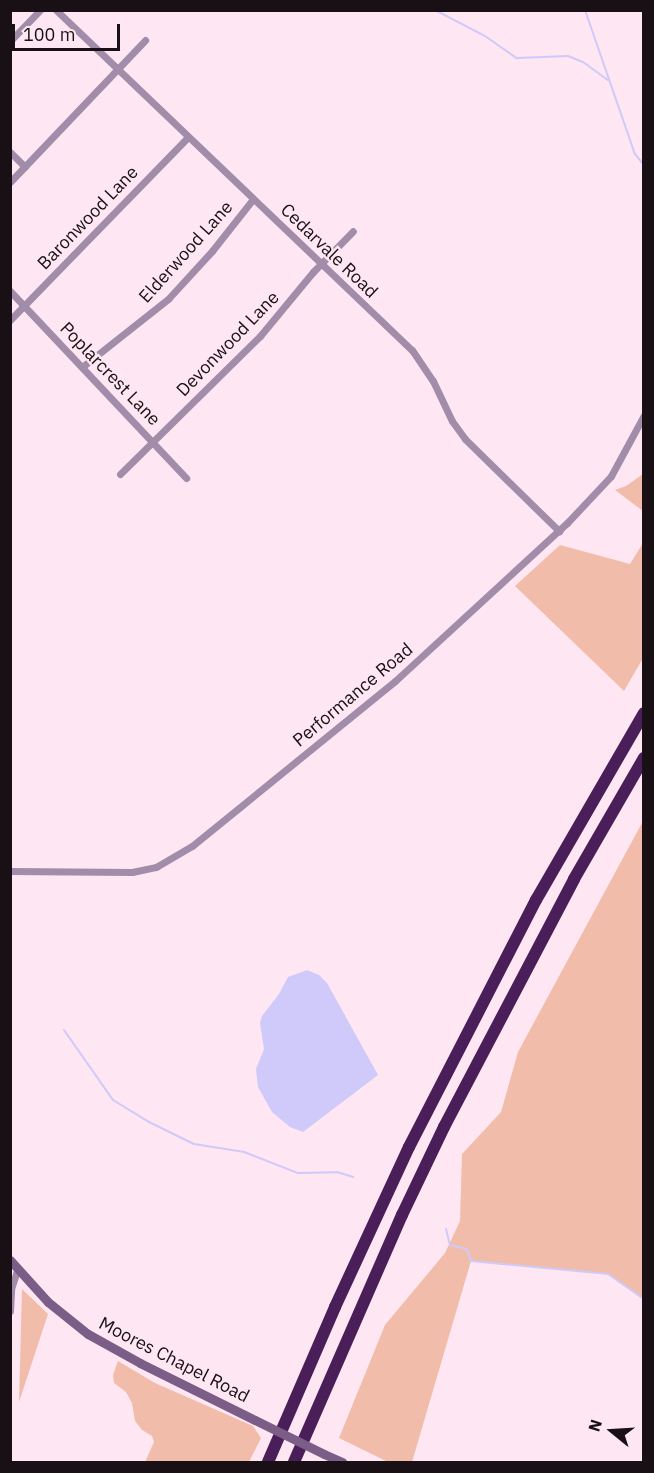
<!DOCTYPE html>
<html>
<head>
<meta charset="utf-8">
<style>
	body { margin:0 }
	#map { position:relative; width:654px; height:1473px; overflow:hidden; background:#fee6f2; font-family:"IBM Plex Sans",sans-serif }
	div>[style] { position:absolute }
	.green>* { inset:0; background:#f1bdaa }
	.water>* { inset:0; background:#cfcaf9 }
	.stream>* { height:2px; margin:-1px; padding:0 1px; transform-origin:1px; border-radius:1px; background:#cfcaf9 }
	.street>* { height:7px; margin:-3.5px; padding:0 3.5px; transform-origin:3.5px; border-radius:3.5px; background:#a18ca9 }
	.secondary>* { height:9px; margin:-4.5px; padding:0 4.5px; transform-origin:4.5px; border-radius:4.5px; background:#7c5d87 }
	.highway>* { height:12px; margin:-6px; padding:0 6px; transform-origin:6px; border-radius:6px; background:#4a1e58 }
	.secondary-bridge>* { height:9px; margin:-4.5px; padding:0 4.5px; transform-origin:4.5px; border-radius:4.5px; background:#7c5d87 }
	span { translate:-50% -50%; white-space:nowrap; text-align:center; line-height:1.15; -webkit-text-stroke:4.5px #fee6f2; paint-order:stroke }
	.street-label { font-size:18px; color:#181014 }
	.frame { position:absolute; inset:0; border:12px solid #181014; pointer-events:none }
	.north { position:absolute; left:582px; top:1401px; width:60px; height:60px; -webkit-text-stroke:4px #fee6f2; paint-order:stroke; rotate:288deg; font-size:16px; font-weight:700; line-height:24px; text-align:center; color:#181014 }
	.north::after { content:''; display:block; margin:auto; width:21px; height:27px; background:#181014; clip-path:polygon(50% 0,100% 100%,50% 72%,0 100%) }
	.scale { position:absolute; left:12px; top:24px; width:108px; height:27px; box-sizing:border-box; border:3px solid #181014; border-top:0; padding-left:8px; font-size:18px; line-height:21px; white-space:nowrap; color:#181014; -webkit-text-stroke:4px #fee6f2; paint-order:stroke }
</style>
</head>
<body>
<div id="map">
	<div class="green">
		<div style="clip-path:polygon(643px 474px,643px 511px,615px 490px,626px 486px)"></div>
		<div style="clip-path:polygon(643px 543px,643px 658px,624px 691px,515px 586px,560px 545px,630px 564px)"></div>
		<div style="clip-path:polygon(643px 821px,643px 1299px,608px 1274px,471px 1261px,412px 1462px,388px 1462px,339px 1438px,385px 1325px,445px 1253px,460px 1221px,462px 1154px,501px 1112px,518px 1052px)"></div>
		<div style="clip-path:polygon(22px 1289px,48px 1314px,19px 1402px)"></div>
		<div style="clip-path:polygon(118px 1361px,155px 1383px,253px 1426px,261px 1438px,249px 1462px,145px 1462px,154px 1442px,152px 1436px,142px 1430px,135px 1421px,132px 1403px,126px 1392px,114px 1383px,113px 1375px)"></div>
	</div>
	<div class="water">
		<div style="clip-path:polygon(307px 970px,319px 975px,327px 983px,378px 1075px,303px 1132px,290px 1127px,272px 1112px,258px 1087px,256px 1069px,264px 1049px,260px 1023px,262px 1016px,279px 994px,288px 977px)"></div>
	</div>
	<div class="stream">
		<div style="left:435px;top:10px;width:56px;rotate:27.5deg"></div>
		<div style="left:485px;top:36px;width:39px;rotate:35deg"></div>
		<div style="left:517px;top:58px;width:51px;rotate:-2.2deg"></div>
		<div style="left:568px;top:56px;width:16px;rotate:22deg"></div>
		<div style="left:583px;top:62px;width:31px;rotate:36deg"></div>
		<div style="left:585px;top:10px;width:152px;rotate:70.9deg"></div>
		<div style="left:635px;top:154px;width:14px;rotate:51deg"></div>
		<div style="left:64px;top:1030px;width:85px;rotate:55deg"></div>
		<div style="left:113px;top:1100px;width:42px;rotate:31.4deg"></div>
		<div style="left:149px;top:1122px;width:50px;rotate:26.1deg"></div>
		<div style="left:194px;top:1144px;width:51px;rotate:9.1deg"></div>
		<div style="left:244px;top:1152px;width:58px;rotate:21.3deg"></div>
		<div style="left:298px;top:1173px;width:39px;rotate:-1deg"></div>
		<div style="left:337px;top:1172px;width:17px;rotate:17deg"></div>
		<div style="left:446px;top:1229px;width:16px;rotate:76deg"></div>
		<div style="left:450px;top:1245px;width:17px;rotate:13deg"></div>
		<div style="left:467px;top:1249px;width:13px;rotate:72deg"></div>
		<div style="left:471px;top:1261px;width:138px;rotate:5.4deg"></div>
		<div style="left:608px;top:1274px;width:44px;rotate:34.8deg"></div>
	</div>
	<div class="street">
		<div style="left:56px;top:10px;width:492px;rotate:43.7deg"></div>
		<div style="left:412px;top:350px;width:37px;rotate:56deg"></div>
		<div style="left:433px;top:381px;width:44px;rotate:64.6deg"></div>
		<div style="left:452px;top:421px;width:22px;rotate:54deg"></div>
		<div style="left:465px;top:439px;width:132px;rotate:44.4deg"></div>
		<div style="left:10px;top:41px;width:43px;rotate:-45.9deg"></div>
		<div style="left:10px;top:152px;width:21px;rotate:45deg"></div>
		<div style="left:10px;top:182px;width:196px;rotate:-46.4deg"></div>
		<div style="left:10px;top:291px;width:257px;rotate:46.7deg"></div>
		<div style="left:10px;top:320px;width:255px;rotate:-45.8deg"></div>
		<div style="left:82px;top:367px;width:110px;rotate:-38.3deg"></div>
		<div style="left:168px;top:299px;width:65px;rotate:-47.5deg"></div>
		<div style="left:212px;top:251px;width:66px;rotate:-51.7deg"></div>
		<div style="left:120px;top:474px;width:197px;rotate:-44.6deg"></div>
		<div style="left:260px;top:336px;width:83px;rotate:-50.4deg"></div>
		<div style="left:313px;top:272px;width:57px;rotate:-45.7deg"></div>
		<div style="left:10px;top:871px;width:122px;rotate:0.5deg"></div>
		<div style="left:132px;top:872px;width:25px;rotate:-12deg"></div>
		<div style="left:156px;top:867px;width:42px;rotate:-30.3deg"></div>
		<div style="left:192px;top:846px;width:262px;rotate:-39.1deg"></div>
		<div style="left:395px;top:681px;width:234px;rotate:-42.6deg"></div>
		<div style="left:567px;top:523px;width:64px;rotate:-46.9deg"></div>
		<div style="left:611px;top:476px;width:69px;rotate:-61.6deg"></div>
		<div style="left:10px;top:1311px;width:22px;rotate:-87deg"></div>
		<div style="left:11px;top:1289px;width:20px;rotate:-72deg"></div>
	</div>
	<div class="secondary">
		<div style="left:10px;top:1260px;width:57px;rotate:47.9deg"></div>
		<div style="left:48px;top:1302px;width:51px;rotate:38.7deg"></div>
		<div style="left:88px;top:1334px;width:60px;rotate:29.1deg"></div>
		<div style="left:140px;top:1363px;width:128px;rotate:26.4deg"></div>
		<div style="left:324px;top:1454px;width:20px;rotate:24deg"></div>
	</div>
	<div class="highway">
		<div style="left:268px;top:1462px;width:169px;rotate:-66.6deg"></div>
		<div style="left:335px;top:1307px;width:176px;rotate:-65.2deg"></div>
		<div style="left:409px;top:1147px;width:278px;rotate:-62.8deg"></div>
		<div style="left:536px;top:900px;width:216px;rotate:-60deg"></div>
		<div style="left:294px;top:1462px;width:270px;rotate:-66.4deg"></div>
		<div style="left:402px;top:1215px;width:98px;rotate:-64.5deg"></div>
		<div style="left:444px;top:1127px;width:280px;rotate:-62.3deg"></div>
		<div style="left:574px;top:879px;width:140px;rotate:-60deg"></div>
	</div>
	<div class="secondary-bridge">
		<div style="left:255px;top:1420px;width:77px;rotate:26.2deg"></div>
	</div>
	<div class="street-label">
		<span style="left:88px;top:218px;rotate:-46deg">Baronwood Lane</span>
		<span style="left:329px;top:251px;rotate:44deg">Cedarvale Road</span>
		<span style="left:186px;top:252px;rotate:-48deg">Elderwood Lane</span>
		<span style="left:228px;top:344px;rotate:-46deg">Devonwood Lane</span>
		<span style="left:110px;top:374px;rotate:46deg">Poplarcrest Lane</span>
		<span style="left:353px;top:695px;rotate:-40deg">Performance Road</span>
		<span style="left:174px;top:1360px;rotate:27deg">Moores Chapel Road</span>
	</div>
	<div class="frame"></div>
	<div class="north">N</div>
	<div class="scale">100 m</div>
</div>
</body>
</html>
